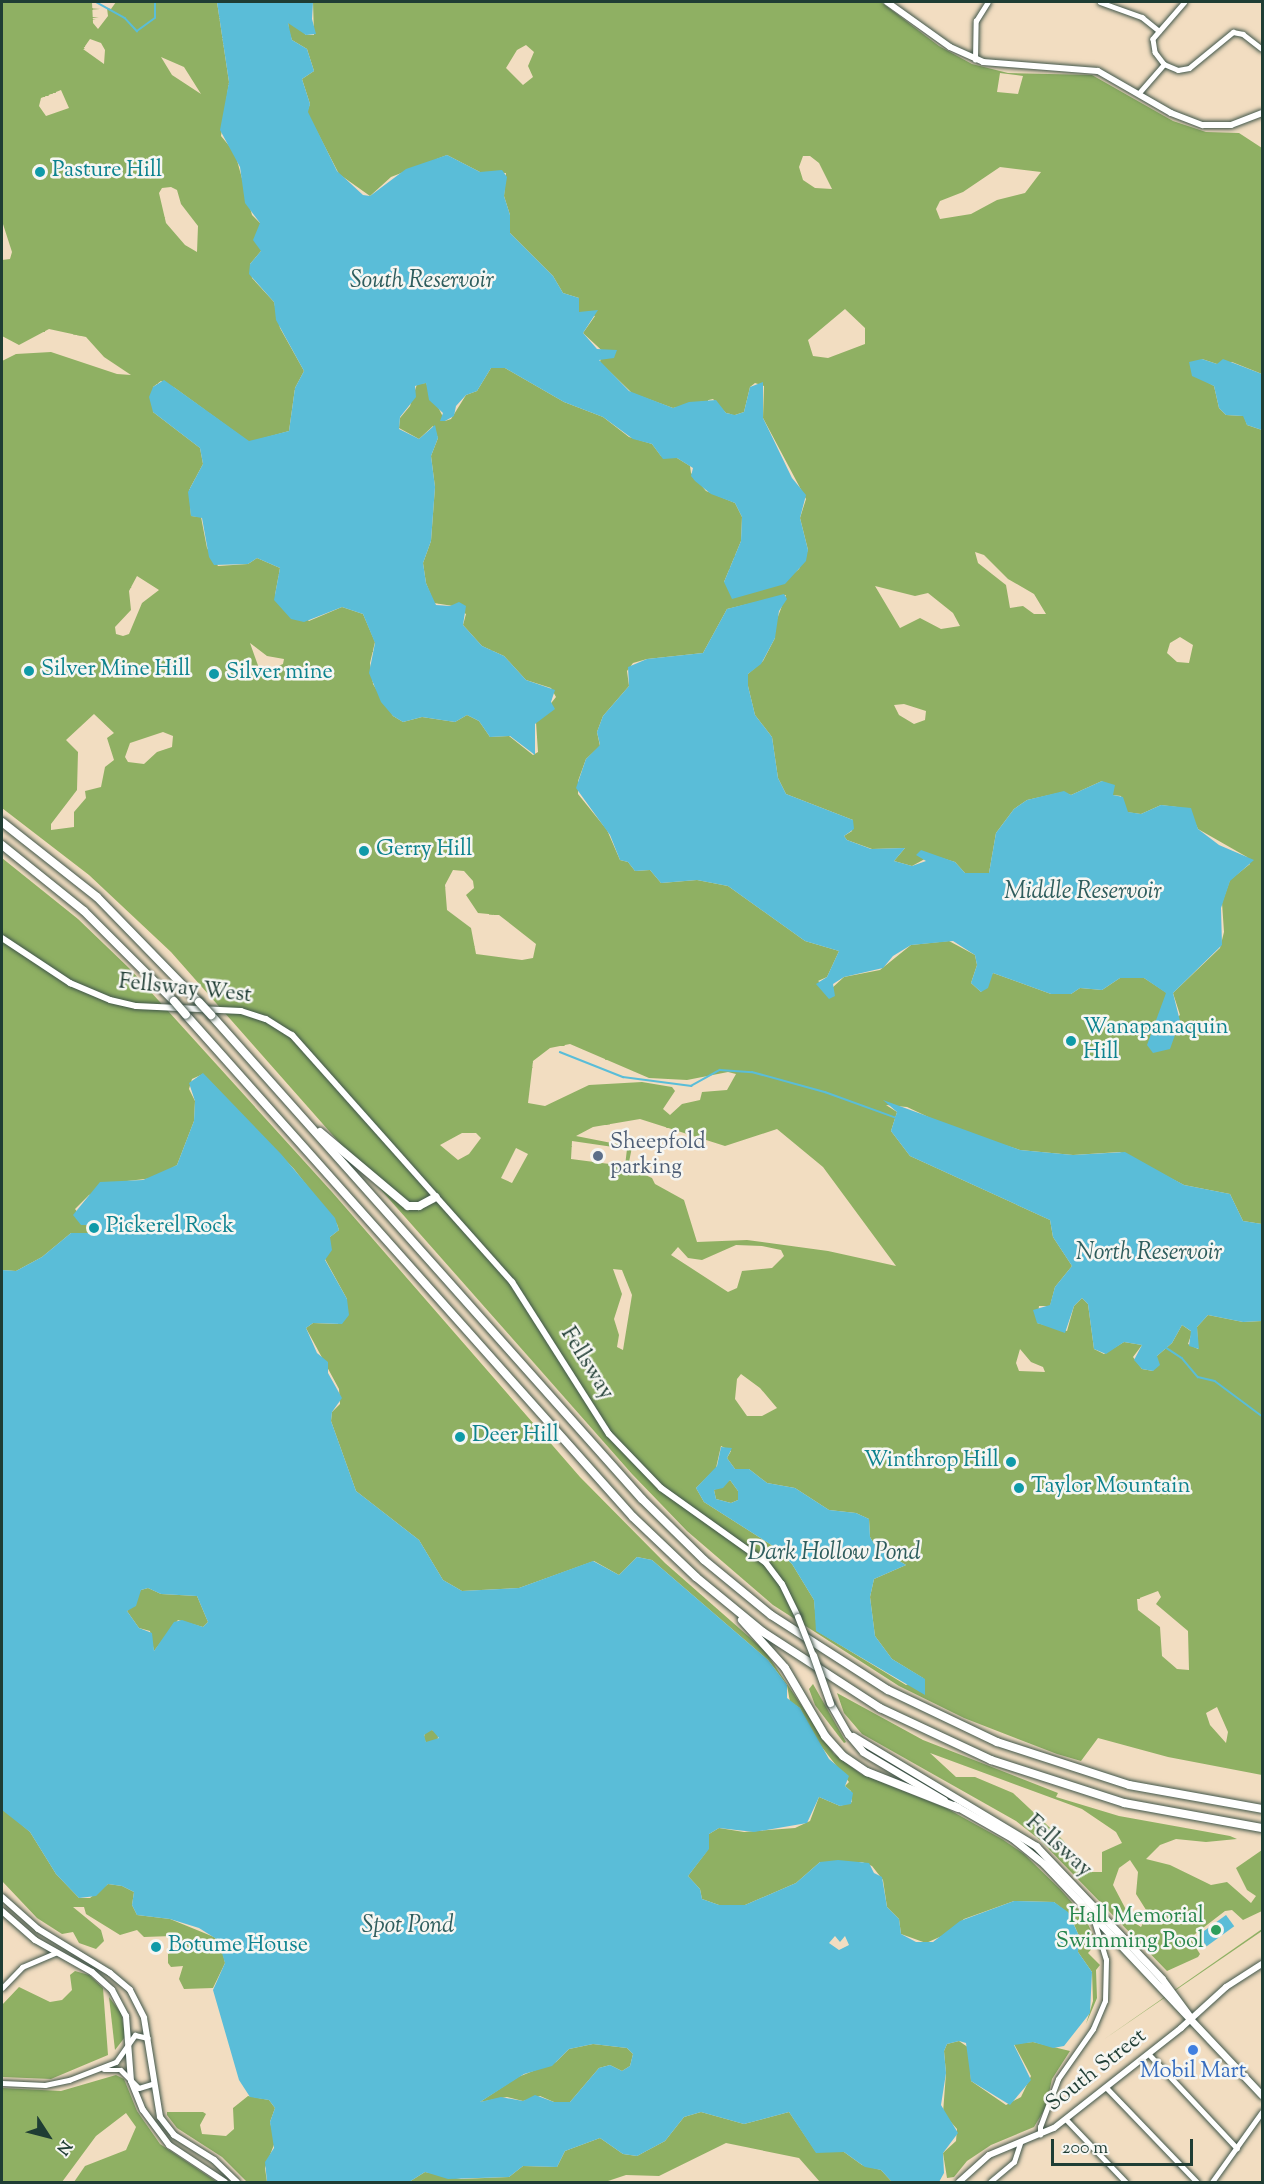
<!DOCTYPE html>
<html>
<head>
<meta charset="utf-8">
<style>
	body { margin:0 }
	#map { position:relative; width:1264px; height:2184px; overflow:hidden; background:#f2ddc1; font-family:"Sorts Mill Goudy",serif }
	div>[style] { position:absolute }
	.forest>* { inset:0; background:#8fb063 }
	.round { border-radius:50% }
	.water>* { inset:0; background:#5abdd8; transform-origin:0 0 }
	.stream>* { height:1.5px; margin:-0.75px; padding:0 0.75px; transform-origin:0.75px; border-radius:0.75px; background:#5abdd8 }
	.roads { filter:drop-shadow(0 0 2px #3f5549) drop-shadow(0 0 2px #3f5549) }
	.street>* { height:4.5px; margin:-2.25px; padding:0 2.25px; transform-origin:2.25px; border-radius:2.25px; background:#fff }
	.secondary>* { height:6px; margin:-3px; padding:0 3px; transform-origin:3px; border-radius:3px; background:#fff }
	.primary>* { height:7px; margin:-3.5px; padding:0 3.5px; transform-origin:3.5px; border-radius:3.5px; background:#fff }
	.highway>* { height:8px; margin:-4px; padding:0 4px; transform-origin:4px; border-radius:4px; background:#fff }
	.bridges { filter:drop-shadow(0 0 2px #3f5549) drop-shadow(0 0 2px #3f5549) }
	.secondary-bridge>* { height:6px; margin:-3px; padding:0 3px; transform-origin:3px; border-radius:3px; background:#fff }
	.primary-bridge>* { height:7px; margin:-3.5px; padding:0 3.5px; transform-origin:3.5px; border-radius:3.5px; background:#fff }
	.highway-bridge>* { height:8px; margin:-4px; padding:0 4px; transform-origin:4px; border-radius:4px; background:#fff }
	.dots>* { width:16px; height:16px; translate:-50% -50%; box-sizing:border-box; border:3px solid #f6f6f2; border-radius:50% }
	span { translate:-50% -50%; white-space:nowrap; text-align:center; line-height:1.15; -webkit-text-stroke:5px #f6f6f2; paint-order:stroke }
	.culture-label { font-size:22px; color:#0d838f }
	.left { translate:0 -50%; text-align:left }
	.right { translate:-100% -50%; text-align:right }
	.street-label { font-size:22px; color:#1f3d34 }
	.service-label { font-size:22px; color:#4e5e75 }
	.leisure-label { font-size:22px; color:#27864d }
	.shop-label { font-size:22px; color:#366cbe }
	.water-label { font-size:24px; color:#2e5d5d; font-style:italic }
	.frame { position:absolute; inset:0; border:3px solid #1f3d34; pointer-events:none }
	.north { position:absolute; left:18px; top:2106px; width:60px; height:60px; -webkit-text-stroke:4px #f6f6f2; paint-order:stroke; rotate:126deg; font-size:16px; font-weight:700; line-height:24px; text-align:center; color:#1f3d34 }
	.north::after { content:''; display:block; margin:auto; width:21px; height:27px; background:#1f3d34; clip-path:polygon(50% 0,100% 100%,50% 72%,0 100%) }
	.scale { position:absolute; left:1051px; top:2139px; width:142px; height:27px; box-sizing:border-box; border:3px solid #1f3d34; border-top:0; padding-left:8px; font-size:18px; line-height:21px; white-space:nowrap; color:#1f3d34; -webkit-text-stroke:4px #f6f6f2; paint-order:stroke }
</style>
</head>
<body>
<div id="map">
	<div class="forest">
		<div style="clip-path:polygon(evenodd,2px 2px,92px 2px,93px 23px,98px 29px,108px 16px,107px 8px,111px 9px,116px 2px,217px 2px,229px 82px,221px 136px,235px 153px,252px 215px,260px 223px,261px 251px,250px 264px,252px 278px,274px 302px,280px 328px,304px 371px,295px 388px,289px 431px,249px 442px,175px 388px,161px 381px,153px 387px,153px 412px,200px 448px,203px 464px,189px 490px,191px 516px,201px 517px,207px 548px,218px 566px,248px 564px,257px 558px,280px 568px,275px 595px,309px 621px,342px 607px,363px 614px,375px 642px,370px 663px,373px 684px,393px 716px,403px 722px,422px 717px,455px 722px,467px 715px,479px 721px,490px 737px,509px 736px,533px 755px,538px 752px,536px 722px,556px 697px,551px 688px,526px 680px,504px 656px,482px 646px,463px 625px,466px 614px,453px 606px,434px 603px,426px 583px,423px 563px,431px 541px,435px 487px,431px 456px,438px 438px,433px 426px,419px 439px,399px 428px,400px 418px,410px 406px,417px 384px,426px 383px,445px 421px,451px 419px,466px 395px,477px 391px,491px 368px,505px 368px,564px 402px,603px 417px,629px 437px,652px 444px,661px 456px,677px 458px,690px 466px,691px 473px,706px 491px,735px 503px,742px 517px,741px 541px,724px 582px,786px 580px,799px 569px,808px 550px,800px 518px,806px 499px,763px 418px,764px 386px,755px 383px,750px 387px,744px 412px,735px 415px,726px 413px,713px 399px,673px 408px,632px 393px,600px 362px,601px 358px,610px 358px,583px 333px,595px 316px,579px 312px,579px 298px,563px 293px,553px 276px,510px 233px,510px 215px,504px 196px,506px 173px,480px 172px,447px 155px,391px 177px,370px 196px,339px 174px,307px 112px,310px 104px,302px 79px,314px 71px,307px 49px,292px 40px,289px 31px,288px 22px,293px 22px,306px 35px,314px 35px,313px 2px,881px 2px,939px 46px,972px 64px,1008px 73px,1092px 75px,1173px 121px,1206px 132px,1239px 133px,1262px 148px,1262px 374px,1232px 362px,1217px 364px,1202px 359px,1198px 377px,1214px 386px,1219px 408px,1226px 415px,1244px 416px,1247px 425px,1262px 430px,1262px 1224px,1243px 1221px,1230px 1194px,1184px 1185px,1120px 1152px,1073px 1155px,1020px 1150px,954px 1129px,907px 1107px,886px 1105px,897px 1112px,891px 1131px,910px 1156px,1050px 1220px,1053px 1237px,1072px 1266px,1055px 1287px,1050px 1306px,1039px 1306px,1037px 1323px,1067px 1331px,1074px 1306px,1082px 1298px,1088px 1304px,1094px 1349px,1104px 1354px,1124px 1342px,1142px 1345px,1133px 1357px,1142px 1369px,1153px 1371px,1157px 1356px,1172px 1343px,1182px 1325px,1192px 1332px,1188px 1344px,1198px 1349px,1197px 1327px,1208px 1315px,1243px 1322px,1262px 1321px,1262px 1775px,1168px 1757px,1098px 1738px,1081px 1761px,1057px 1754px,964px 1718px,899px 1686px,773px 1605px,687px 1531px,632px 1474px,171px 952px,89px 875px,2px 808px,2px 361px,16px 354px,51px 352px,117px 374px,131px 375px,104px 357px,86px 337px,49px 329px,19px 345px,2px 336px,2px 260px,10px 259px,12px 252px,2px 221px,2px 2px,90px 39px,101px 43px,105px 50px,104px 64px,83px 49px,90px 39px,2px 2px,526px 45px,534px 52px,528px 66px,533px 77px,523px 85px,506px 68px,517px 50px,526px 45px,2px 2px,161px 57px,184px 67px,201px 94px,172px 75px,161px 57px,2px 2px,1000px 73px,1023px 76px,1018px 94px,997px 92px,1000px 73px,2px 2px,61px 90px,69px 108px,46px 116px,39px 106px,41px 98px,61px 90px,2px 2px,803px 156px,810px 156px,819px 163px,832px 189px,815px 188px,803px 180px,799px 167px,803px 156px,2px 2px,1000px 167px,1041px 172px,1025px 193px,997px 200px,971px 214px,940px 219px,936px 209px,940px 201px,963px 192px,1000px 167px,2px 2px,171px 187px,177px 190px,181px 204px,198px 226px,197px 252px,185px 245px,166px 223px,159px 193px,162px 188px,171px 187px,2px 2px,845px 309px,865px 328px,865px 344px,828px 358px,813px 356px,808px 340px,845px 309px,2px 2px,975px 552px,984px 555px,1008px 579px,1034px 594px,1046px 614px,1034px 614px,1023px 606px,1010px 608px,1006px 585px,978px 563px,975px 552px,2px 2px,137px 576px,159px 590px,142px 603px,129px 634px,123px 636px,116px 634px,115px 627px,131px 610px,129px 591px,137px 576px,2px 2px,875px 586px,915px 596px,928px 593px,953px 613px,960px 626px,941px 629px,920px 618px,900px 628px,875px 586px,2px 2px,786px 595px,773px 630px,775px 638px,763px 661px,748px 674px,748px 686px,755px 715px,772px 737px,778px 778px,786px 794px,853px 820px,852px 831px,844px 836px,847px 840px,872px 849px,905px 848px,894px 861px,912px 866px,932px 855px,955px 862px,965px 873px,989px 873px,996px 833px,1014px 809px,1027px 800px,1063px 792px,1071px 795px,1102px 781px,1113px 795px,1121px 796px,1126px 812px,1141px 814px,1161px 805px,1177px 807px,1192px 816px,1198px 829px,1247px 857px,1250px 864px,1230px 880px,1222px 903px,1224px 932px,1220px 948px,1173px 993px,1180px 1015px,1151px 1037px,1167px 993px,1144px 978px,1120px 978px,1102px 990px,1080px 988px,1071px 994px,1051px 994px,993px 973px,981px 992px,971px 983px,977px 965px,975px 955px,949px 941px,911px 945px,880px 970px,844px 977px,831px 989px,818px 981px,827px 977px,839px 951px,805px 941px,728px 886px,697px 880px,661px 883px,650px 870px,635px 871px,628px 862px,620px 860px,607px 830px,578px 794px,578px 781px,586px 759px,600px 746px,597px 732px,603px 716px,629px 686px,627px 671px,633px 663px,647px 659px,703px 653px,727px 609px,786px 595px,2px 2px,1180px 637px,1193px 645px,1189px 663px,1177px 662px,1167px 653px,1170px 643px,1180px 637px,2px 2px,250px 643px,267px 656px,284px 659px,283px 664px,261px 674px,250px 643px,2px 2px,904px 704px,926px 711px,925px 720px,914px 724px,899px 715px,894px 705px,904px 704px,2px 2px,94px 714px,114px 733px,107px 738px,114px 760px,105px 767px,101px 787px,85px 791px,86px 798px,74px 812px,74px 827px,51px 830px,51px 824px,77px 790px,78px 752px,66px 740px,94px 714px,2px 2px,163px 732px,173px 736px,172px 747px,157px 752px,144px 764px,128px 762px,125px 757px,130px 743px,163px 732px,2px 2px,453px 870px,464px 871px,473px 881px,474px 888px,466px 895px,478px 913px,499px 915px,536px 944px,533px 958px,522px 960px,476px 954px,471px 928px,447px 910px,445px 885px,453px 870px,2px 2px,570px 1044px,649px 1078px,687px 1080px,728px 1072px,736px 1074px,727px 1090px,702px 1092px,700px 1100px,682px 1104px,670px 1115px,663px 1109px,675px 1091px,672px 1087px,642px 1082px,589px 1085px,545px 1106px,528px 1103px,533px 1061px,550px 1048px,570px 1044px,2px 2px,640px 1119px,725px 1146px,777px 1129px,823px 1167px,896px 1266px,828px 1251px,747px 1240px,697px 1242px,684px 1200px,655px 1184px,652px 1178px,628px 1167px,632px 1147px,576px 1136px,593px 1127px,640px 1119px,2px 2px,462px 1133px,476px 1133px,481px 1138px,469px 1154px,458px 1160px,440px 1145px,462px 1133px,2px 2px,572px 1141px,627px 1149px,625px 1166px,571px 1159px,572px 1141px,2px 2px,516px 1148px,528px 1154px,512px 1183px,501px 1178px,516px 1148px,2px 2px,736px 1245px,762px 1246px,781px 1250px,784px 1256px,772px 1268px,742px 1271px,737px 1288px,728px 1292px,671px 1255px,678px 1247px,688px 1258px,702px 1260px,736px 1245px,2px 2px,613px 1269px,622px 1270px,632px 1295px,623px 1350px,617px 1347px,619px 1335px,614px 1319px,622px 1294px,613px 1269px,2px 2px,1020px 1349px,1031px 1362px,1043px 1367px,1045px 1372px,1019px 1371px,1016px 1363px,1020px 1349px,2px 2px,741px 1374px,760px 1388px,777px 1408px,762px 1416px,747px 1416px,735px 1399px,737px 1379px,741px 1374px,2px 2px,721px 1446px,731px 1451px,727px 1458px,735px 1469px,749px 1469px,767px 1483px,795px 1488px,829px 1510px,856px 1513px,869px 1519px,870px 1537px,876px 1547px,906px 1565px,874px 1579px,870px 1597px,875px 1636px,892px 1659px,923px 1678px,906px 1685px,817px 1631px,814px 1600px,792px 1564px,773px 1546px,704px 1502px,696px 1488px,716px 1468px,721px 1446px,2px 2px,1158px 1591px,1161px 1597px,1156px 1604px,1188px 1631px,1189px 1670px,1177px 1669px,1162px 1656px,1160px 1627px,1138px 1610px,1137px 1599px,1158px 1591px,2px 2px,1217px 1707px,1228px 1732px,1226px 1743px,1210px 1725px,1206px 1713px,1217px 1707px)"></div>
		<div style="clip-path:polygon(2px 858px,78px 919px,130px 969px,332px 1192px,580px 1477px,665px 1563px,765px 1651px,834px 1754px,861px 1774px,946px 1808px,1002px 1839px,1024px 1854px,1060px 1889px,1084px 1916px,1097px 1943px,1088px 1953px,1100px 1965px,1096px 1970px,1097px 1998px,1086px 2024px,1093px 2001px,1092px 1972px,1078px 1952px,1079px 1936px,1070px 1915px,1054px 1902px,1014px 1901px,964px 1919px,942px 1936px,926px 1943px,901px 1934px,899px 1919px,887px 1907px,883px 1880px,872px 1866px,862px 1862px,820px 1862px,796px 1883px,745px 1905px,719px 1905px,702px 1899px,700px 1889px,688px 1876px,707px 1851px,709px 1834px,719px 1828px,744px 1832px,795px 1828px,810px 1821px,819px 1797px,840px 1806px,852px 1802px,851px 1791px,845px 1786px,849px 1782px,814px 1737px,800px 1708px,790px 1702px,787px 1685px,768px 1660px,652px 1560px,637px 1557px,619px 1575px,594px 1561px,519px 1588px,462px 1591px,443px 1580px,419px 1540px,356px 1491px,331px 1421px,332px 1412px,340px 1404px,339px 1389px,306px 1328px,313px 1323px,338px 1324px,347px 1299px,325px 1259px,330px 1237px,339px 1230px,337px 1224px,294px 1169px,203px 1074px,192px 1079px,189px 1089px,195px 1101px,194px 1121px,177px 1165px,154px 1178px,127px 1181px,89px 1195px,75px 1209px,88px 1226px,100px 1225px,97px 1233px,71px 1233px,42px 1257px,16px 1271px,2px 1270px)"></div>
		<div style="clip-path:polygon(730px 1480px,738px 1491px,738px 1500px,731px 1503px,716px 1499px,714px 1490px)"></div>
		<div style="clip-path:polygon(148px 1588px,161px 1594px,197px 1596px,208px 1622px,203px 1627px,178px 1620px,154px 1651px,150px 1631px,139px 1628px,127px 1611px,141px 1590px)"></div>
		<div style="clip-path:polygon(813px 1684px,846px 1742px,844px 1743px,815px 1705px,809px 1689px)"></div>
		<div style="clip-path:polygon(evenodd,837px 1693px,923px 1740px,1058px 1793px,1056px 1797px,1119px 1816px,1230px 1836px,1237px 1839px,1206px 1842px,1176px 1839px,1160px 1845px,1146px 1859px,1170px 1865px,1211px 1885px,1227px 1882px,1251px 1903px,1256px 1896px,1247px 1890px,1236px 1868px,1262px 1850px,1262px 1911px,1243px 1920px,1232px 1910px,1225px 1911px,1190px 1938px,1200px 1954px,1198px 1957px,1167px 1971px,1040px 1840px,1016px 1821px,862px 1734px,844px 1713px,837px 1693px,930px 1753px,1082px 1809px,1116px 1832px,1122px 1843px,1102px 1852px,1102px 1872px,1091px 1872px,1081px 1867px,1063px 1840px,1013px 1793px,975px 1777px,956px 1777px,930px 1753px,837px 1693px,1130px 1860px,1138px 1872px,1136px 1894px,1148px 1913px,1141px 1927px,1132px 1921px,1113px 1885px,1119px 1868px,1130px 1860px)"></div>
		<div class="round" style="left:424px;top:1730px;width:14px;height:14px"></div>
		<div style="clip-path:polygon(2px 1808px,30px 1832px,56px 1874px,79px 1898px,90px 1898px,108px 1884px,122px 1886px,134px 1892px,132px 1905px,137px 1915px,170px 1919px,214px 1937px,221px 1945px,225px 1963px,213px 1988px,184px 1989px,179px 1979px,183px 1966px,171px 1967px,168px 1963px,168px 1954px,180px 1947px,172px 1936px,144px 1937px,137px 1930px,120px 1935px,86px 1914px,84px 1907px,73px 1907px,101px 1930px,104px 1941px,96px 1949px,79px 1943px,73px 1932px,62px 1934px,37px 1918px,2px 1881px)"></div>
		<div style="clip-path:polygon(1262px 1929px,1262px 1931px,1103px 2040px)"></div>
		<div style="clip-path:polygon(75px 1971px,89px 1975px,103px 1988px,108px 2055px,51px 2079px,2px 2077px,2px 2005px,19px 1987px,50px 2002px,62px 2000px,72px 1990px,70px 1975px)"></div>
		<div style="clip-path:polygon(109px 1997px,121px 2013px,124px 2029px,125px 2037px,115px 2050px)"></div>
		<div style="clip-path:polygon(959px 2041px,969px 2048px,971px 2081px,1006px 2105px,1021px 2097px,1031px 2076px,1014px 2044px,1033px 2042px,1070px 2051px,1052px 2079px,1046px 2107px,1034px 2127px,991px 2145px,967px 2161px,954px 2177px,947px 2178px,943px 2153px,956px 2141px,957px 2129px,943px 2113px,946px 2073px,944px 2051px,947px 2044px)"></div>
		<div style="clip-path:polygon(593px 2044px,627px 2048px,633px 2054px,630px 2066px,622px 2071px,610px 2065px,599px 2068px,570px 2102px,554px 2102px,540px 2096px,523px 2101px,507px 2097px,480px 2102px,518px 2077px,556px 2062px,569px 2049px)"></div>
		<div style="clip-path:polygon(116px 2075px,124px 2079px,137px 2111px,160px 2144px,217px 2182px,74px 2182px,85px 2166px,126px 2150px,136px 2127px,126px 2113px,96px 2136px,62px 2182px,2px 2182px,2px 2088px,61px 2091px)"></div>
		<div style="clip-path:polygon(248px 2096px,269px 2100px,275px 2108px,270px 2122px,275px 2142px,265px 2168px,267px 2182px,247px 2182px,222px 2157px,177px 2128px,167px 2115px,167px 2112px,203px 2112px,206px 2114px,200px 2125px,202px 2134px,226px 2136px,234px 2129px,233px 2108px)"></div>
		<div style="clip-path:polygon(701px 2112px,744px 2124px,789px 2112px,816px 2152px,844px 2152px,862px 2165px,881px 2170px,892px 2182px,820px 2182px,799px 2158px,726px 2143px,659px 2176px,626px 2175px,605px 2182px,409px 2182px,425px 2172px,461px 2179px,509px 2177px,523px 2166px,557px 2167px,565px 2151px,600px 2138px,623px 2154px,637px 2156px,665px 2141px,684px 2117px)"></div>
	</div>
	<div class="water">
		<div style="clip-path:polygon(217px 2px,313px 2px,312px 19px,316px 34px,306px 35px,288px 23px,292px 40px,307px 49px,314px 71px,302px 79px,310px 104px,308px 112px,337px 171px,363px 195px,370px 196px,406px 169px,447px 155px,480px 172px,502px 170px,507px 177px,504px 196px,510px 215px,510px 233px,553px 276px,563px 293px,579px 298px,579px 312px,598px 310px,583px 333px,597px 349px,617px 350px,614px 358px,599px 360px,629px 391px,673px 408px,689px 402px,716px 400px,726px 413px,735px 415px,744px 412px,750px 387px,763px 382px,763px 418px,792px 478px,806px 495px,800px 518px,808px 550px,806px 561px,785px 584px,732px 599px,724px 582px,741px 541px,742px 517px,735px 503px,711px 494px,695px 481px,691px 476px,693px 468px,677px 458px,663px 459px,652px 444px,633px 439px,603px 417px,564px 402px,505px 368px,491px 368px,477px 391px,466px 395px,456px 406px,454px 416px,445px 421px,440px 421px,443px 413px,429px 400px,426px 383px,415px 386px,416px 397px,400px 417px,399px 429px,419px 439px,435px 425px,438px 438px,431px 456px,435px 487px,431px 541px,423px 563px,426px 583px,436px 605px,450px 606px,459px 602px,466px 606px,463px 625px,482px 646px,504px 656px,526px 680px,555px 690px,551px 702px,555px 709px,535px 724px,535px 755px,510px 736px,490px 737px,479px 721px,467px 715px,455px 722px,422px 717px,403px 722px,393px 716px,381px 702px,369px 673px,375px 643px,363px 614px,342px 607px,304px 622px,291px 619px,274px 600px,280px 568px,257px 558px,248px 564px,214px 565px,209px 557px,202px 518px,191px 516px,188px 492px,203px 464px,200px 448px,153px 412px,149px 397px,153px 387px,164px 380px,249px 441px,289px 431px,295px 388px,304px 371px,276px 320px,274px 302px,249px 274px,250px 264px,261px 251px,253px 240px,260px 223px,245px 203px,240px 167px,220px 130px,229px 82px)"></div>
		<div style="clip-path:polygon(1202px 359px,1217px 364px,1223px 359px,1262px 374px,1262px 430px,1247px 425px,1243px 416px,1226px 415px,1219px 408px,1214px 386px,1192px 376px,1189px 362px)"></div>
		<div style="clip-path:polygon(784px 594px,787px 599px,779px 611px,775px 638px,761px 664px,748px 674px,748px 686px,755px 715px,772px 737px,778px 778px,786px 794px,853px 820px,854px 829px,844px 836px,847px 840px,871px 849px,905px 848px,894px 861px,912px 866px,926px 861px,916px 855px,921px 850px,955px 862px,965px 873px,989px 873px,996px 833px,1014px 809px,1027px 800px,1064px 791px,1071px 795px,1102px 781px,1115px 785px,1113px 795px,1123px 797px,1128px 812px,1141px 814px,1161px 805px,1191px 808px,1198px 829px,1219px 845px,1254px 860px,1230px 881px,1221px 908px,1222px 945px,1173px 993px,1180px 1021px,1170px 1049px,1153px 1053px,1147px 1045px,1166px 993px,1144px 978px,1120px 978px,1102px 990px,1080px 988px,1071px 994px,1051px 994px,993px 973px,988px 988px,981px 992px,971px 983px,977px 965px,975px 955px,953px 941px,911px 945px,893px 956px,883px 968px,844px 977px,833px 984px,835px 996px,829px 999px,816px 984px,827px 977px,839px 951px,805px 941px,728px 886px,697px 880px,661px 883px,650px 870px,635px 871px,628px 862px,620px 860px,610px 835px,576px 788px,586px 759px,600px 745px,597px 732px,603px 716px,629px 686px,628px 667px,647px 659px,703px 653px,727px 609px)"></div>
		<div style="clip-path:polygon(evenodd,203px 1073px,281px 1154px,335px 1218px,339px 1230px,330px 1237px,332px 1250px,325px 1260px,347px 1299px,349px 1315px,342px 1324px,313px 1323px,306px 1328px,317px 1353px,328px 1362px,328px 1373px,342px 1398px,332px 1412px,331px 1421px,356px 1491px,419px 1540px,443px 1580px,462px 1591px,519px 1588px,593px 1561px,619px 1575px,637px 1557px,652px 1560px,768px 1660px,787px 1685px,787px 1698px,800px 1708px,829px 1759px,849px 1776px,845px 1786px,853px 1793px,851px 1804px,840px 1806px,819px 1797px,807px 1823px,754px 1832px,719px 1828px,709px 1834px,709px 1849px,688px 1876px,700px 1889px,702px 1899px,719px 1905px,745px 1905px,796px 1883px,820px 1862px,838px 1860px,869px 1863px,874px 1873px,882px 1877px,887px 1907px,899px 1919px,901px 1934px,916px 1942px,933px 1942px,960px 1921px,1014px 1901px,1054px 1902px,1068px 1912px,1079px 1936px,1078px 1952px,1092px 1972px,1090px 2013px,1064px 2046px,1053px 2048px,1033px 2042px,1014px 2045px,1031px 2080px,1010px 2105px,971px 2081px,966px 2043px,959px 2041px,947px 2044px,944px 2051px,946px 2073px,941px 2105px,958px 2133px,943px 2153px,944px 2173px,939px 2182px,892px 2182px,881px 2170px,865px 2167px,844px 2152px,816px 2153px,789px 2112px,744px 2124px,701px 2112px,684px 2117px,665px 2141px,637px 2156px,623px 2154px,600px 2138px,565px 2151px,557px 2167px,523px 2166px,509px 2177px,448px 2179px,425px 2172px,409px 2182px,267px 2182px,265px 2162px,274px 2148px,270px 2122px,275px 2108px,269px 2100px,250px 2097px,239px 2080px,213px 1990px,225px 1963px,218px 1940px,199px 1928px,170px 1919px,137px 1915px,132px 1905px,134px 1892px,122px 1886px,108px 1884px,96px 1896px,79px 1898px,56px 1874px,30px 1832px,2px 1810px,2px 1270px,16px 1271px,42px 1257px,71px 1233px,97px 1233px,100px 1225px,81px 1225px,73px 1215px,100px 1182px,143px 1180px,177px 1165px,194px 1121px,195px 1101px,189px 1083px,203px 1073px,148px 1588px,161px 1594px,197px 1596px,208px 1622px,203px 1627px,182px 1620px,174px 1622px,154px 1651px,152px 1633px,139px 1628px,127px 1611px,136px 1606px,141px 1590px,148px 1588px,203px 1073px,432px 1730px,439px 1738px,426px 1742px,424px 1735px,432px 1730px,203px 1073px,845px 1936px,849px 1945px,839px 1950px,829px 1943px,835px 1936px,840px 1942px,845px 1936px,203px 1073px,593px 2044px,627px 2048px,633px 2054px,630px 2066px,622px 2071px,610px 2065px,599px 2068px,570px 2102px,554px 2102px,535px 2095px,523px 2101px,501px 2097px,480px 2102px,524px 2074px,552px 2066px,569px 2049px,593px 2044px)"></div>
		<div style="clip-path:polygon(883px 1100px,1020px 1150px,1073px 1155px,1125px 1152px,1184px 1185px,1230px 1194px,1243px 1221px,1262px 1224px,1262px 1321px,1243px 1322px,1208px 1315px,1197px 1327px,1199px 1349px,1189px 1346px,1191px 1331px,1182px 1325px,1172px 1343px,1157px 1356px,1160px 1365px,1153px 1371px,1142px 1369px,1134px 1360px,1142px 1345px,1124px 1342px,1106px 1354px,1094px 1349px,1088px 1304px,1082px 1298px,1074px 1306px,1065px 1333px,1037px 1323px,1033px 1310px,1050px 1305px,1055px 1287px,1072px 1266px,1053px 1237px,1050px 1220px,910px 1156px,891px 1131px,897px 1112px)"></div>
		<div style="clip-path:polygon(evenodd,721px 1447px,732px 1448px,727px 1458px,735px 1469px,749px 1469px,767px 1483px,795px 1488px,829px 1510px,856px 1513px,869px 1519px,870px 1537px,876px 1547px,906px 1565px,874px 1579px,870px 1597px,875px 1636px,892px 1659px,925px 1679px,925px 1695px,816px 1631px,814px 1600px,792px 1564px,773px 1546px,704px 1502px,696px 1488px,717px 1466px,721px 1447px,730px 1480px,738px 1491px,738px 1500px,731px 1503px,716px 1499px,714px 1490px,723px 1488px,730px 1480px)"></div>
		<div style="left:1226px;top:1915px;width:14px;height:34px;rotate:54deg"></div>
	</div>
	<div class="stream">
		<div style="left:96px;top:2px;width:33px;rotate:29deg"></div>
		<div style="left:125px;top:18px;width:18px;rotate:47deg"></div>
		<div style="left:137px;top:31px;width:22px;rotate:-36deg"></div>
		<div style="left:155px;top:18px;width:16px;rotate:-90deg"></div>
		<div style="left:560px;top:1052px;width:68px;rotate:21.6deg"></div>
		<div style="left:623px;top:1077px;width:69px;rotate:7.5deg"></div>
		<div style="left:691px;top:1086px;width:33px;rotate:-29deg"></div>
		<div style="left:720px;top:1070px;width:32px;rotate:4deg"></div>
		<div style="left:752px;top:1072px;width:76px;rotate:15.3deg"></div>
		<div style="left:825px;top:1092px;width:77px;rotate:19.9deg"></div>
		<div style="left:1165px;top:1347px;width:20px;rotate:33deg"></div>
		<div style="left:1182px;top:1358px;width:25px;rotate:50deg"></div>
		<div style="left:1198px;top:1377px;width:17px;rotate:13deg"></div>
		<div style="left:1215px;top:1381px;width:59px;rotate:36.7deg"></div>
	</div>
	<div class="roads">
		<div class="street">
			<div style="left:1100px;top:2px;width:45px;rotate:19.7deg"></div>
			<div style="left:1142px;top:17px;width:22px;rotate:39deg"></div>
			<div style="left:1185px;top:2px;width:49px;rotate:130.9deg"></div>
			<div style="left:1153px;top:39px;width:13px;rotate:81deg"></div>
			<div style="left:1155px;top:52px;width:15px;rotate:53deg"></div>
			<div style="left:1164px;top:64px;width:15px;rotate:23deg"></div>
			<div style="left:1178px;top:70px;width:11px;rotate:-10deg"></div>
			<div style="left:1189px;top:68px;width:57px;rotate:-39.3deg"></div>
			<div style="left:1233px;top:32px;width:10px;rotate:11deg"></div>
			<div style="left:1243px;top:34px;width:24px;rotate:38deg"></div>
			<div style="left:975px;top:60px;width:39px;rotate:-89deg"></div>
			<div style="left:976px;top:21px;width:22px;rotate:-58deg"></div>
			<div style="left:1139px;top:93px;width:38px;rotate:-49deg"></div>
			<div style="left:2px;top:1988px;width:29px;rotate:-46deg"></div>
			<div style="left:22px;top:1967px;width:36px;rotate:-23deg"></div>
			<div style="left:1149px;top:2054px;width:129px;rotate:46.9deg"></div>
			<div style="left:104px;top:2070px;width:17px"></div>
			<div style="left:121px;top:2070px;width:25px;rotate:45deg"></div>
			<div style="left:139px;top:2088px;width:14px;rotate:-17deg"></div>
			<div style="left:2px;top:2083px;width:43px;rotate:2.7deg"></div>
			<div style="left:45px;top:2085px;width:25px;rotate:-12deg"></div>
			<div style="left:69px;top:2080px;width:50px;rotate:-21deg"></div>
			<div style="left:116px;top:2062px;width:33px;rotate:-55deg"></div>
			<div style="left:135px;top:2035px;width:13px;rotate:13deg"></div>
			<div style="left:1106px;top:2087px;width:132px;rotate:46.2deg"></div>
			<div style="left:1066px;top:2119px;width:87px;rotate:46.4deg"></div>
			<div style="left:1040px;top:2135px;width:8px;rotate:-90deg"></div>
			<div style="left:1040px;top:2127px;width:51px;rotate:-69.4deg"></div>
			<div style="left:1058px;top:2079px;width:61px;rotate:-55deg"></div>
			<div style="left:1093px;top:2029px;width:30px;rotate:-67deg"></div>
			<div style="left:1105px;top:2001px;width:41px;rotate:-88.6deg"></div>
			<div style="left:1106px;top:1960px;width:41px;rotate:-107.1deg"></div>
			<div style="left:990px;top:2182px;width:31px;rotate:-40deg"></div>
			<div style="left:1014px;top:2162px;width:20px;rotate:-72deg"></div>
			<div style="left:1212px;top:2182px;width:86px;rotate:-54.5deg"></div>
		</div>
		<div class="secondary">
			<div style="left:887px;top:2px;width:77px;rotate:35.5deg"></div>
			<div style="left:950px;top:47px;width:36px;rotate:24deg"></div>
			<div style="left:983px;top:62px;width:115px;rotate:4.5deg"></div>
			<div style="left:1098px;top:71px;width:84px;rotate:29.9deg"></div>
			<div style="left:1171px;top:113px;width:34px;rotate:21deg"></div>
			<div style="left:1203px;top:125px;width:28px"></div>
			<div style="left:1231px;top:125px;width:33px;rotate:-21deg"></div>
			<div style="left:2px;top:938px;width:82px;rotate:33.5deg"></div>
			<div style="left:70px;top:983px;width:43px;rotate:23deg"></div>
			<div style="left:110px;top:1000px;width:27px;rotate:13deg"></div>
			<div style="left:136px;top:1006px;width:105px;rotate:2.7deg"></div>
			<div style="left:241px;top:1011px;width:26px;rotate:18deg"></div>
			<div style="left:266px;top:1019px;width:31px;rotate:32deg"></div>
			<div style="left:292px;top:1035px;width:331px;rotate:48.3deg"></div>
			<div style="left:512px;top:1282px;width:180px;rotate:57.5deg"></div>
			<div style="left:609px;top:1434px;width:75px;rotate:46.1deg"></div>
			<div style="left:661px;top:1488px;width:129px;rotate:35.5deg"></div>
			<div style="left:766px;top:1563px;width:26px;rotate:53deg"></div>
			<div style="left:782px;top:1584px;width:37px;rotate:64deg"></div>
			<div style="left:2px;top:1897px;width:48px;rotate:41.6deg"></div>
			<div style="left:38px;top:1929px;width:84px;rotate:31.4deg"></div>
			<div style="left:110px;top:1973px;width:26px;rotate:40deg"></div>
			<div style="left:130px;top:1990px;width:31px;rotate:63deg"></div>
			<div style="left:144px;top:2018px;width:100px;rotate:80.8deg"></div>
			<div style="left:160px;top:2117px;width:23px;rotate:52deg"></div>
			<div style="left:174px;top:2135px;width:47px;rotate:32deg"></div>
			<div style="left:214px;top:2160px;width:32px;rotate:44deg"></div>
			<div style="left:2px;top:1911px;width:44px;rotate:41.3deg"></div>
			<div style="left:35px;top:1940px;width:65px;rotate:29.3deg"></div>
			<div style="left:92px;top:1972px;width:27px;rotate:42deg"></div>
			<div style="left:112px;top:1990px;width:30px;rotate:62deg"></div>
			<div style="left:126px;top:2016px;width:65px;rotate:85.6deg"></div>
			<div style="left:131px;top:2081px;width:31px;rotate:68deg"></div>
			<div style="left:143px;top:2110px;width:44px;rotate:53.4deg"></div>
			<div style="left:169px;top:2145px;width:67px;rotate:33.5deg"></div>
			<div style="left:959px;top:2182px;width:40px;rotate:-42deg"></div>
			<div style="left:989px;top:2155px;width:70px;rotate:-22.6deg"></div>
			<div style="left:1054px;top:2128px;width:162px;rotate:-38.2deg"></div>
			<div style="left:1181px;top:2028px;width:61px;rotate:-42.3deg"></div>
			<div style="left:1226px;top:1987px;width:43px;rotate:-32.6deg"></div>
		</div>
		<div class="primary">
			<div style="left:830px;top:1703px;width:36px;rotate:60deg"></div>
			<div style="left:848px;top:1734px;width:23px;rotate:50deg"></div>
			<div style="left:863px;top:1752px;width:94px;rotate:30.7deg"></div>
			<div style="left:853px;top:1736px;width:214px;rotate:31deg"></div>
			<div style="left:1036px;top:1846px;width:183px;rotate:46.5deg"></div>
			<div style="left:1162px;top:1979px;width:47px;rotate:53.6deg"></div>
			<div style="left:954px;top:1805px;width:67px;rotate:29.6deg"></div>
			<div style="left:1012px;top:1838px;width:41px;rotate:39.1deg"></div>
			<div style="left:1044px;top:1864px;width:318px;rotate:46.7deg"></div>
		</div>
		<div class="highway">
			<div style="left:2px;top:822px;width:121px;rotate:38.3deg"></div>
			<div style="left:97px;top:897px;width:146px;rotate:45.8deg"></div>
			<div style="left:2px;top:845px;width:105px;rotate:38.8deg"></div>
			<div style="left:84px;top:911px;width:127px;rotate:45deg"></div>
			<div style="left:186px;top:1015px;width:672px;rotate:48.32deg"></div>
			<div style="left:633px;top:1517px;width:87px;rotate:43.6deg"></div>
			<div style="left:696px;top:1577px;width:87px;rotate:39.4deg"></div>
			<div style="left:763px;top:1632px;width:140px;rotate:33deg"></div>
			<div style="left:880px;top:1708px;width:123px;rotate:25.1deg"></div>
			<div style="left:991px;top:1760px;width:140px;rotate:17.9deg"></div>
			<div style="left:1124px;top:1803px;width:140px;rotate:10.3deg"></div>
			<div style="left:211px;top:1015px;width:648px;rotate:48.32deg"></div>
			<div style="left:642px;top:1499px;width:87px;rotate:44.5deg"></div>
			<div style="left:704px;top:1560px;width:87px;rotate:39.4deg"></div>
			<div style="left:771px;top:1615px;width:139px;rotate:32.7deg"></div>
			<div style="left:888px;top:1690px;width:121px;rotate:25.5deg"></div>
			<div style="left:997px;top:1742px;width:139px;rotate:18deg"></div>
			<div style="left:1129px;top:1785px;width:135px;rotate:10.2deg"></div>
			<div style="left:320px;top:1132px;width:115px;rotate:40.1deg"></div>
			<div style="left:408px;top:1206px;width:11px"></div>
			<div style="left:419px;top:1206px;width:19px;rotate:-28deg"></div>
			<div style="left:742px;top:1620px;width:64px;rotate:48.1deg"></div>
			<div style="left:785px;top:1668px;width:79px;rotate:59.5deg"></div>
			<div style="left:825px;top:1736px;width:27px;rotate:48deg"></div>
			<div style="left:843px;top:1756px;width:29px;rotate:34deg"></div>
			<div style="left:867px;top:1772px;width:98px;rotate:21.6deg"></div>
		</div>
	</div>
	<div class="bridges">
		<div class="secondary-bridge">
			<div style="left:798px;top:1617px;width:41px;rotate:68.5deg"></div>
		</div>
		<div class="primary-bridge">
			<div style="left:813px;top:1655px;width:51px;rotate:70.5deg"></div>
		</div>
		<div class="highway-bridge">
			<div style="left:174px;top:1001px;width:18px;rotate:49deg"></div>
			<div style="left:199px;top:1002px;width:18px;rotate:47deg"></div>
		</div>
	</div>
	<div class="dots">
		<div style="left:40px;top:172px;background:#0f9aa8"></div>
		<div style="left:29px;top:671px;background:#0f9aa8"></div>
		<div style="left:214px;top:674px;background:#0f9aa8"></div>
		<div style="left:364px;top:851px;background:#0f9aa8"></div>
		<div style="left:1071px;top:1041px;background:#0f9aa8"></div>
		<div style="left:598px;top:1156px;background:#5c6f8a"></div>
		<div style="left:94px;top:1228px;background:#0f9aa8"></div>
		<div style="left:460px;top:1437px;background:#0f9aa8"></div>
		<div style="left:1011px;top:1462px;background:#0f9aa8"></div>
		<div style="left:1019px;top:1488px;background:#0f9aa8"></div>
		<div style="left:1216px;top:1930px;background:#2e9e5b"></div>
		<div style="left:156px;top:1947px;background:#0f9aa8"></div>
		<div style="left:1193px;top:2050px;background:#3f7fe0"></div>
	</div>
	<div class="culture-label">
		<span class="left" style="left:52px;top:172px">Pasture Hill</span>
		<span class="left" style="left:41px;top:671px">Silver Mine Hill</span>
		<span class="left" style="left:226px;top:674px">Silver mine</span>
		<span class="left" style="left:376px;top:851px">Gerry Hill</span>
		<span class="left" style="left:1083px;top:1041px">Wanapanaquin<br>Hill</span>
		<span class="left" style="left:106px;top:1228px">Pickerel Rock</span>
		<span class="left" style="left:472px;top:1437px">Deer Hill</span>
		<span class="right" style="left:999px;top:1462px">Winthrop Hill</span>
		<span class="left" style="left:1031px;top:1488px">Taylor Mountain</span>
		<span class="left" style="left:168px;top:1947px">Botume House</span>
	</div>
	<div class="street-label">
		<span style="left:185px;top:990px;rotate:6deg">Fellsway West</span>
		<span style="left:586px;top:1364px;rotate:58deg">Fellsway</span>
		<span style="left:1058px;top:1847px;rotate:42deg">Fellsway</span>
		<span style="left:1097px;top:2071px;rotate:-38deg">South Street</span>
	</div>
	<div class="service-label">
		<span class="left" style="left:610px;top:1156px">Sheepfold<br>parking</span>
	</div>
	<div class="leisure-label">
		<span class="right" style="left:1204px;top:1930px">Hall Memorial<br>Swimming Pool</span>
	</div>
	<div class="shop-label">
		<span style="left:1193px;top:2073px">Mobil Mart</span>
	</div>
	<div class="water-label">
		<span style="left:422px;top:282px">South Reservoir</span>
		<span style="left:1083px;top:893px">Middle Reservoir</span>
		<span style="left:1149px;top:1254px">North Reservoir</span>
		<span style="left:834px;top:1554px">Dark Hollow Pond</span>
		<span style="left:408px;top:1927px">Spot Pond</span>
	</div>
	<div class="frame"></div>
	<div class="north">N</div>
	<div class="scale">200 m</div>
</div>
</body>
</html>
